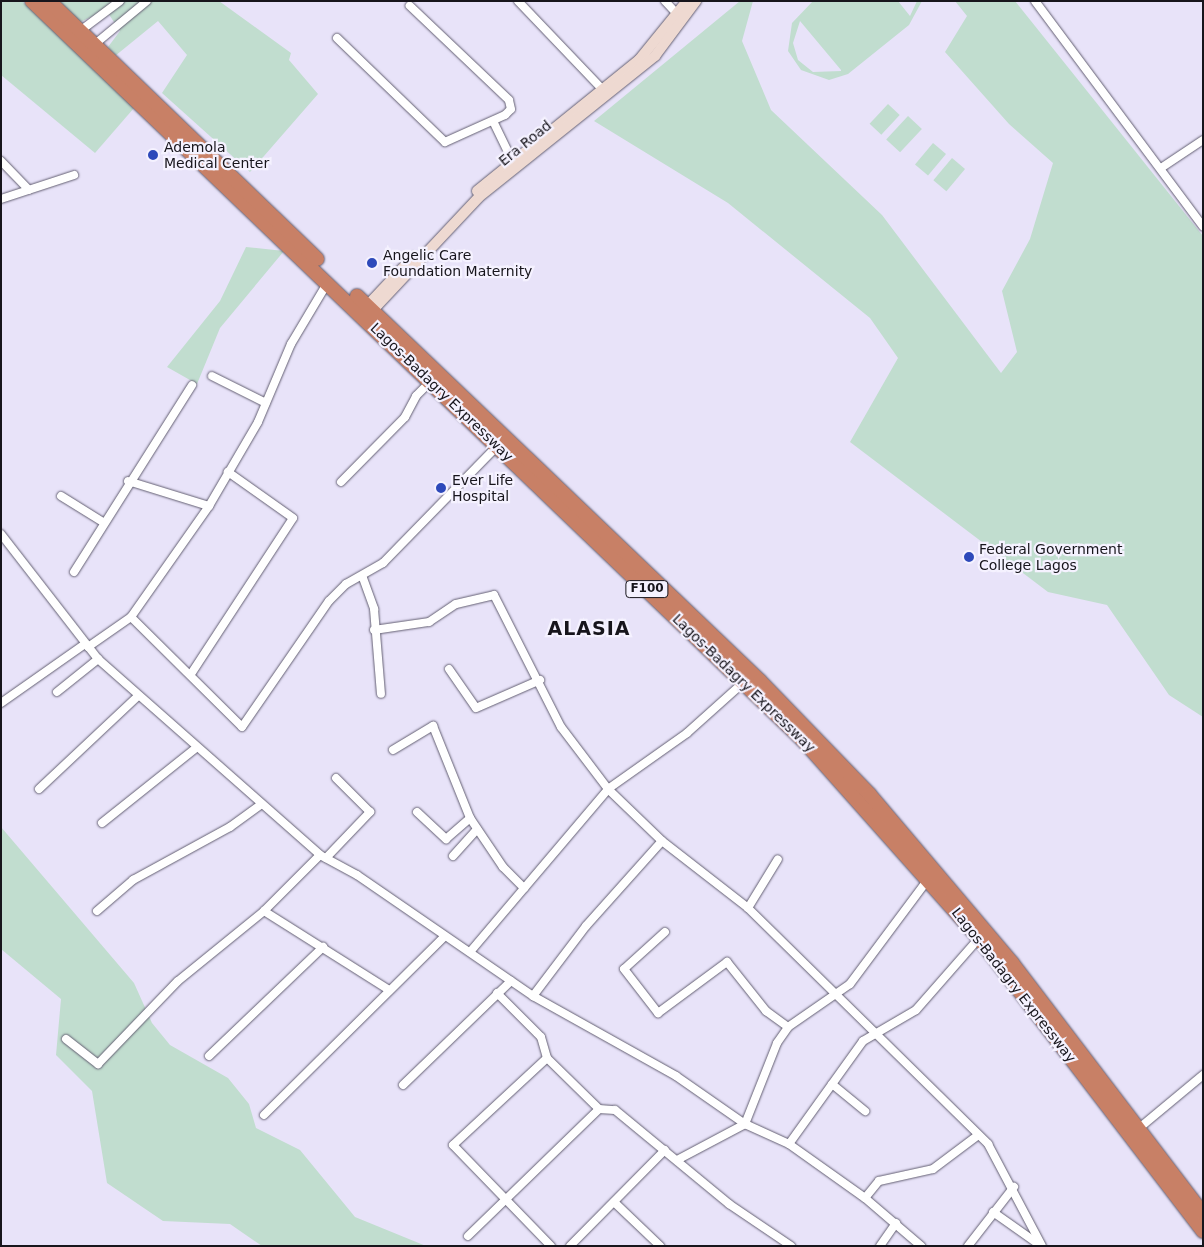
<!DOCTYPE html>
<html>
<head>
<meta charset="utf-8">
<style>
	body { margin:0 }
	#map { position:relative; width:1204px; height:1247px; overflow:hidden; background:#e8e3f9; font-family:"DejaVu Sans",sans-serif }
	div>[style] { position:absolute }
	.green>* { inset:0; background:#c1ddcf; transform-origin:0 0 }
	.roads { filter:drop-shadow(0 0 1px #635f72) drop-shadow(0 0 1px #635f72) }
	.street>* { height:8px; margin:-4px; padding:0 4px; transform-origin:4px; border-radius:4px; background:#fff }
	.secondary>* { height:10px; margin:-5px; padding:0 5px; transform-origin:5px; border-radius:5px; background:#eed9d1 }
	.highway>* { height:14px; margin:-7px; padding:0 7px; transform-origin:7px; border-radius:7px; background:#c88066 }
	.dots>* { width:14px; height:14px; translate:-50% -50%; box-sizing:border-box; border:2px solid #f5f2ff; border-radius:50% }
	span { translate:-50% -50%; white-space:nowrap; text-align:center; line-height:1.15; -webkit-text-stroke:4.5px #f5f2ff; paint-order:stroke }
	.shield-label span { padding:1px 4px; background:#f5f2ff; border:1px solid; border-radius:4px; -webkit-text-stroke-width:0 }
	.shield-label { font-size:12px; color:#17151c; font-weight:700 }
	.street-label { font-size:14px; color:#17151c }
	.poi-label { font-size:14px; color:#17151c }
	.left { translate:0 -50%; text-align:left }
	.district-label { font-size:19px; color:#17151c; font-weight:700; letter-spacing:1px }
	.frame { position:absolute; inset:0; border:2px solid #17151c; pointer-events:none }
</style>
</head>
<body>
<div id="map">
	<div class="green">
		<div style="clip-path:polygon(1px 1px,22px 1px,134px 108px,95px 153px,1px 75px)"></div>
		<div style="clip-path:polygon(56px 1px,219px 1px,291px 53px,289px 60px,318px 94px,250px 172px,162px 93px,187px 55px,158px 21px,115px 56px,108px 47px,120px 31px,106px 10px,76px 24px)"></div>
		<div style="clip-path:polygon(740px 1px,753px 1px,742px 41px,771px 110px,882px 215px,1001px 373px,1017px 352px,1002px 291px,1030px 239px,1053px 163px,1009px 124px,945px 52px,967px 16px,955px 1px,1015px 1px,1203px 236px,1203px 717px,1169px 695px,1107px 605px,1048px 592px,850px 442px,898px 358px,870px 318px,728px 203px,594px 121px)"></div>
		<div style="clip-path:polygon(evenodd,813px 1px,898px 1px,910px 16px,917px 1px,922px 1px,909px 25px,848px 74px,829px 80px,801px 70px,788px 51px,792px 23px,813px 1px,800px 21px,841px 70px,841px 71px,813px 72px,798px 60px,793px 43px,800px 21px)"></div>
		<div style="left:888px;top:104px;width:16px;height:27px;rotate:43deg"></div>
		<div style="left:908px;top:116px;width:19px;height:32px;rotate:43deg"></div>
		<div style="left:933px;top:143px;width:17px;height:28px;rotate:40deg"></div>
		<div style="left:952px;top:158px;width:17px;height:29px;rotate:40deg"></div>
		<div style="clip-path:polygon(246px 247px,284px 251px,220px 328px,197px 384px,167px 367px,220px 301px)"></div>
		<div style="clip-path:polygon(1px 827px,134px 983px,152px 1023px,170px 1045px,228px 1078px,249px 1104px,256px 1128px,300px 1150px,355px 1217px,426px 1246px,262px 1246px,230px 1224px,163px 1221px,107px 1183px,92px 1091px,56px 1055px,61px 999px,1px 949px)"></div>
	</div>
	<div class="roads">
		<div class="street">
			<div style="left:518px;top:1px;width:122px;rotate:46.3deg"></div>
			<div style="left:665px;top:1px;width:19px;rotate:47deg"></div>
			<div style="left:1035px;top:1px;width:281px;rotate:53.3deg"></div>
			<div style="left:80px;top:31px;width:50px;rotate:-36.9deg"></div>
			<div style="left:337px;top:38px;width:150px;rotate:43.9deg"></div>
			<div style="left:445px;top:142px;width:66px;rotate:-24.2deg"></div>
			<div style="left:505px;top:115px;width:8px;rotate:-45deg"></div>
			<div style="left:511px;top:109px;width:9px;rotate:-103deg"></div>
			<div style="left:509px;top:100px;width:137px;rotate:-136.5deg"></div>
			<div style="left:95px;top:44px;width:67px;rotate:-39.6deg"></div>
			<div style="left:494px;top:123px;width:41px;rotate:64.1deg"></div>
			<div style="left:1px;top:161px;width:40px;rotate:46deg"></div>
			<div style="left:1161px;top:168px;width:50px;rotate:-33.7deg"></div>
			<div style="left:1px;top:199px;width:77px;rotate:-18.2deg"></div>
			<div style="left:212px;top:376px;width:60px;rotate:26.6deg"></div>
			<div style="left:128px;top:481px;width:85px;rotate:17.2deg"></div>
			<div style="left:341px;top:482px;width:91px;rotate:-45.4deg"></div>
			<div style="left:405px;top:417px;width:24px;rotate:-62deg"></div>
			<div style="left:416px;top:396px;width:21px;rotate:-45deg"></div>
			<div style="left:61px;top:496px;width:49px;rotate:31.8deg"></div>
			<div style="left:1px;top:534px;width:158px;rotate:52.2deg"></div>
			<div style="left:98px;top:659px;width:296px;rotate:41.4deg"></div>
			<div style="left:320px;top:855px;width:42px;rotate:28.4deg"></div>
			<div style="left:357px;top:875px;width:214px;rotate:34.5deg"></div>
			<div style="left:533px;top:996px;width:164px;rotate:29.2deg"></div>
			<div style="left:676px;top:1076px;width:84px;rotate:34.8deg"></div>
			<div style="left:745px;top:1124px;width:48px;rotate:24.4deg"></div>
			<div style="left:789px;top:1144px;width:93px;rotate:35.4deg"></div>
			<div style="left:865px;top:1198px;width:74px;rotate:40.6deg"></div>
			<div style="left:74px;top:572px;width:221px;rotate:-57.7deg"></div>
			<div style="left:363px;top:578px;width:33px;rotate:70deg"></div>
			<div style="left:374px;top:609px;width:85px;rotate:85.3deg"></div>
			<div style="left:131px;top:617px;width:156px;rotate:44.7deg"></div>
			<div style="left:242px;top:727px;width:153px;rotate:-55.4deg"></div>
			<div style="left:329px;top:601px;width:24px;rotate:-45deg"></div>
			<div style="left:346px;top:584px;width:43px;rotate:-29.6deg"></div>
			<div style="left:383px;top:563px;width:163px;rotate:-45.7deg"></div>
			<div style="left:374px;top:630px;width:56px;rotate:-8.3deg"></div>
			<div style="left:429px;top:622px;width:32px;rotate:-34deg"></div>
			<div style="left:456px;top:604px;width:39px;rotate:-13deg"></div>
			<div style="left:494px;top:595px;width:148px;rotate:63.1deg"></div>
			<div style="left:561px;top:727px;width:78px;rotate:52.8deg"></div>
			<div style="left:608px;top:789px;width:75px;rotate:43.9deg"></div>
			<div style="left:662px;top:841px;width:109px;rotate:37.9deg"></div>
			<div style="left:748px;top:908px;width:337px;rotate:44.5deg"></div>
			<div style="left:988px;top:1144px;width:115px;rotate:62.1deg"></div>
			<div style="left:88px;top:647px;width:52px;rotate:-34.9deg"></div>
			<div style="left:131px;top:617px;width:136px;rotate:-54.9deg"></div>
			<div style="left:209px;top:506px;width:97px;rotate:-59.7deg"></div>
			<div style="left:258px;top:422px;width:85px;rotate:-67.1deg"></div>
			<div style="left:291px;top:344px;width:72px;rotate:-59.2deg"></div>
			<div style="left:449px;top:669px;width:47px;rotate:55.3deg"></div>
			<div style="left:476px;top:708px;width:70px;rotate:-23.6deg"></div>
			<div style="left:191px;top:674px;width:186px;rotate:-56.8deg"></div>
			<div style="left:293px;top:518px;width:80px;rotate:-144.7deg"></div>
			<div style="left:57px;top:692px;width:53px;rotate:-38.8deg"></div>
			<div style="left:1px;top:703px;width:103px;rotate:-35.1deg"></div>
			<div style="left:393px;top:750px;width:47px;rotate:-31deg"></div>
			<div style="left:433px;top:726px;width:99px;rotate:68.1deg"></div>
			<div style="left:470px;top:818px;width:59px;rotate:56deg"></div>
			<div style="left:503px;top:867px;width:30px;rotate:45deg"></div>
			<div style="left:39px;top:789px;width:136px;rotate:-43.2deg"></div>
			<div style="left:417px;top:812px;width:40px;rotate:43deg"></div>
			<div style="left:446px;top:839px;width:32px;rotate:-41deg"></div>
			<div style="left:102px;top:823px;width:120px;rotate:-38.6deg"></div>
			<div style="left:453px;top:856px;width:36px;rotate:-48deg"></div>
			<div style="left:326px;top:858px;width:64px;rotate:-46.3deg"></div>
			<div style="left:370px;top:812px;width:48px;rotate:-135deg"></div>
			<div style="left:748px;top:908px;width:57px;rotate:-58.5deg"></div>
			<div style="left:97px;top:911px;width:48px;rotate:-40.7deg"></div>
			<div style="left:133px;top:880px;width:111px;rotate:-28.7deg"></div>
			<div style="left:230px;top:827px;width:37px;rotate:-36deg"></div>
			<div style="left:264px;top:911px;width:148px;rotate:32.3deg"></div>
			<div style="left:665px;top:932px;width:55px;rotate:137.9deg"></div>
			<div style="left:624px;top:969px;width:56px;rotate:52.3deg"></div>
			<div style="left:658px;top:1013px;width:86px;rotate:-36.5deg"></div>
			<div style="left:727px;top:962px;width:63px;rotate:51.5deg"></div>
			<div style="left:766px;top:1011px;width:27px;rotate:36deg"></div>
			<div style="left:470px;top:952px;width:214px;rotate:-49.7deg"></div>
			<div style="left:608px;top:789px;width:97px;rotate:-35.3deg"></div>
			<div style="left:687px;top:733px;width:76px;rotate:-41.8deg"></div>
			<div style="left:497px;top:993px;width:62px;rotate:45deg"></div>
			<div style="left:541px;top:1037px;width:22px;rotate:74deg"></div>
			<div style="left:547px;top:1058px;width:73px;rotate:44.4deg"></div>
			<div style="left:599px;top:1109px;width:16px;rotate:4deg"></div>
			<div style="left:615px;top:1110px;width:148px;rotate:39.5deg"></div>
			<div style="left:729px;top:1204px;width:75px;rotate:34.1deg"></div>
			<div style="left:533px;top:996px;width:88px;rotate:-52.9deg"></div>
			<div style="left:586px;top:926px;width:114px;rotate:-48.2deg"></div>
			<div style="left:66px;top:1039px;width:41px;rotate:38deg"></div>
			<div style="left:98px;top:1064px;width:115px;rotate:-46.1deg"></div>
			<div style="left:178px;top:981px;width:111px;rotate:-39.1deg"></div>
			<div style="left:264px;top:911px;width:79px;rotate:-45deg"></div>
			<div style="left:209px;top:1056px;width:158px;rotate:-43.7deg"></div>
			<div style="left:547px;top:1058px;width:128px;rotate:137.2deg"></div>
			<div style="left:453px;top:1145px;width:141px;rotate:45.9deg"></div>
			<div style="left:832px;top:1084px;width:43px;rotate:39.3deg"></div>
			<div style="left:403px;top:1085px;width:150px;rotate:-43.9deg"></div>
			<div style="left:264px;top:1115px;width:253px;rotate:-44.7deg"></div>
			<div style="left:1138px;top:1129px;width:85px;rotate:-39.7deg"></div>
			<div style="left:789px;top:1144px;width:127px;rotate:-54.3deg"></div>
			<div style="left:863px;top:1041px;width:61px;rotate:-30.3deg"></div>
			<div style="left:916px;top:1010px;width:96px;rotate:-48.8deg"></div>
			<div style="left:679px;top:1159px;width:75px;rotate:-27.9deg"></div>
			<div style="left:745px;top:1124px;width:87px;rotate:-68.4deg"></div>
			<div style="left:777px;top:1043px;width:19px;rotate:-55deg"></div>
			<div style="left:788px;top:1027px;width:75px;rotate:-34.7deg"></div>
			<div style="left:850px;top:984px;width:132px;rotate:-53.3deg"></div>
			<div style="left:865px;top:1198px;width:22px;rotate:-51deg"></div>
			<div style="left:879px;top:1181px;width:55px;rotate:-12.5deg"></div>
			<div style="left:933px;top:1169px;width:55px;rotate:-36.9deg"></div>
			<div style="left:614px;top:1202px;width:64px;rotate:43.7deg"></div>
			<div style="left:993px;top:1212px;width:59px;rotate:35.3deg"></div>
			<div style="left:468px;top:1236px;width:182px;rotate:-44.1deg"></div>
			<div style="left:570px;top:1246px;width:135px;rotate:-45.3deg"></div>
			<div style="left:880px;top:1246px;width:28px;rotate:-55deg"></div>
			<div style="left:968px;top:1246px;width:75px;rotate:-52.1deg"></div>
		</div>
		<div class="secondary">
			<div style="left:477px;top:191px;width:208px;rotate:-39deg"></div>
			<div style="left:639px;top:60px;width:76px;rotate:-50.9deg"></div>
			<div style="left:367px;top:306px;width:67px;rotate:-46.8deg"></div>
			<div style="left:372px;top:311px;width:156px;rotate:-46.8deg"></div>
			<div style="left:479px;top:197px;width:226px;rotate:-38.7deg"></div>
			<div style="left:655px;top:56px;width:69px;rotate:-53.3deg"></div>
		</div>
		<div class="highway">
			<div style="left:32px;top:1px;width:1068px;rotate:43.79deg"></div>
			<div style="left:803px;top:740px;width:265px;rotate:48.4deg"></div>
			<div style="left:979px;top:938px;width:369px;rotate:52.6deg"></div>
			<div style="left:49px;top:1px;width:372px;rotate:43.9deg"></div>
			<div style="left:357px;top:296px;width:557px;rotate:43.69deg"></div>
			<div style="left:760px;top:681px;width:158px;rotate:46deg"></div>
			<div style="left:870px;top:795px;width:220px;rotate:49.8deg"></div>
			<div style="left:1012px;top:963px;width:315px;rotate:52.7deg"></div>
		</div>
	</div>
	<div class="dots">
		<div style="left:153px;top:155px;background:#2d49ba"></div>
		<div style="left:372px;top:263px;background:#2d49ba"></div>
		<div style="left:441px;top:488px;background:#2d49ba"></div>
		<div style="left:969px;top:557px;background:#2d49ba"></div>
	</div>
	<div class="shield-label">
		<span style="left:647px;top:589px">F100</span>
	</div>
	<div class="street-label">
		<span style="left:525px;top:143px;rotate:-39deg">Era Road</span>
		<span style="left:442px;top:392px;rotate:44deg">Lagos-Badagry Expressway</span>
		<span style="left:744px;top:683px;rotate:44deg">Lagos-Badagry Expressway</span>
		<span style="left:1014px;top:985px;rotate:52deg">Lagos-Badagry Expressway</span>
	</div>
	<div class="poi-label">
		<span class="left" style="left:164px;top:155px">Ademola<br>Medical Center</span>
		<span class="left" style="left:383px;top:263px">Angelic Care<br>Foundation Maternity</span>
		<span class="left" style="left:452px;top:488px">Ever Life<br>Hospital</span>
		<span class="left" style="left:979px;top:557px">Federal Government<br>College Lagos</span>
	</div>
	<div class="district-label">
		<span style="left:589px;top:629px">ALASIA</span>
	</div>
	<div class="frame"></div>
</div>
</body>
</html>
